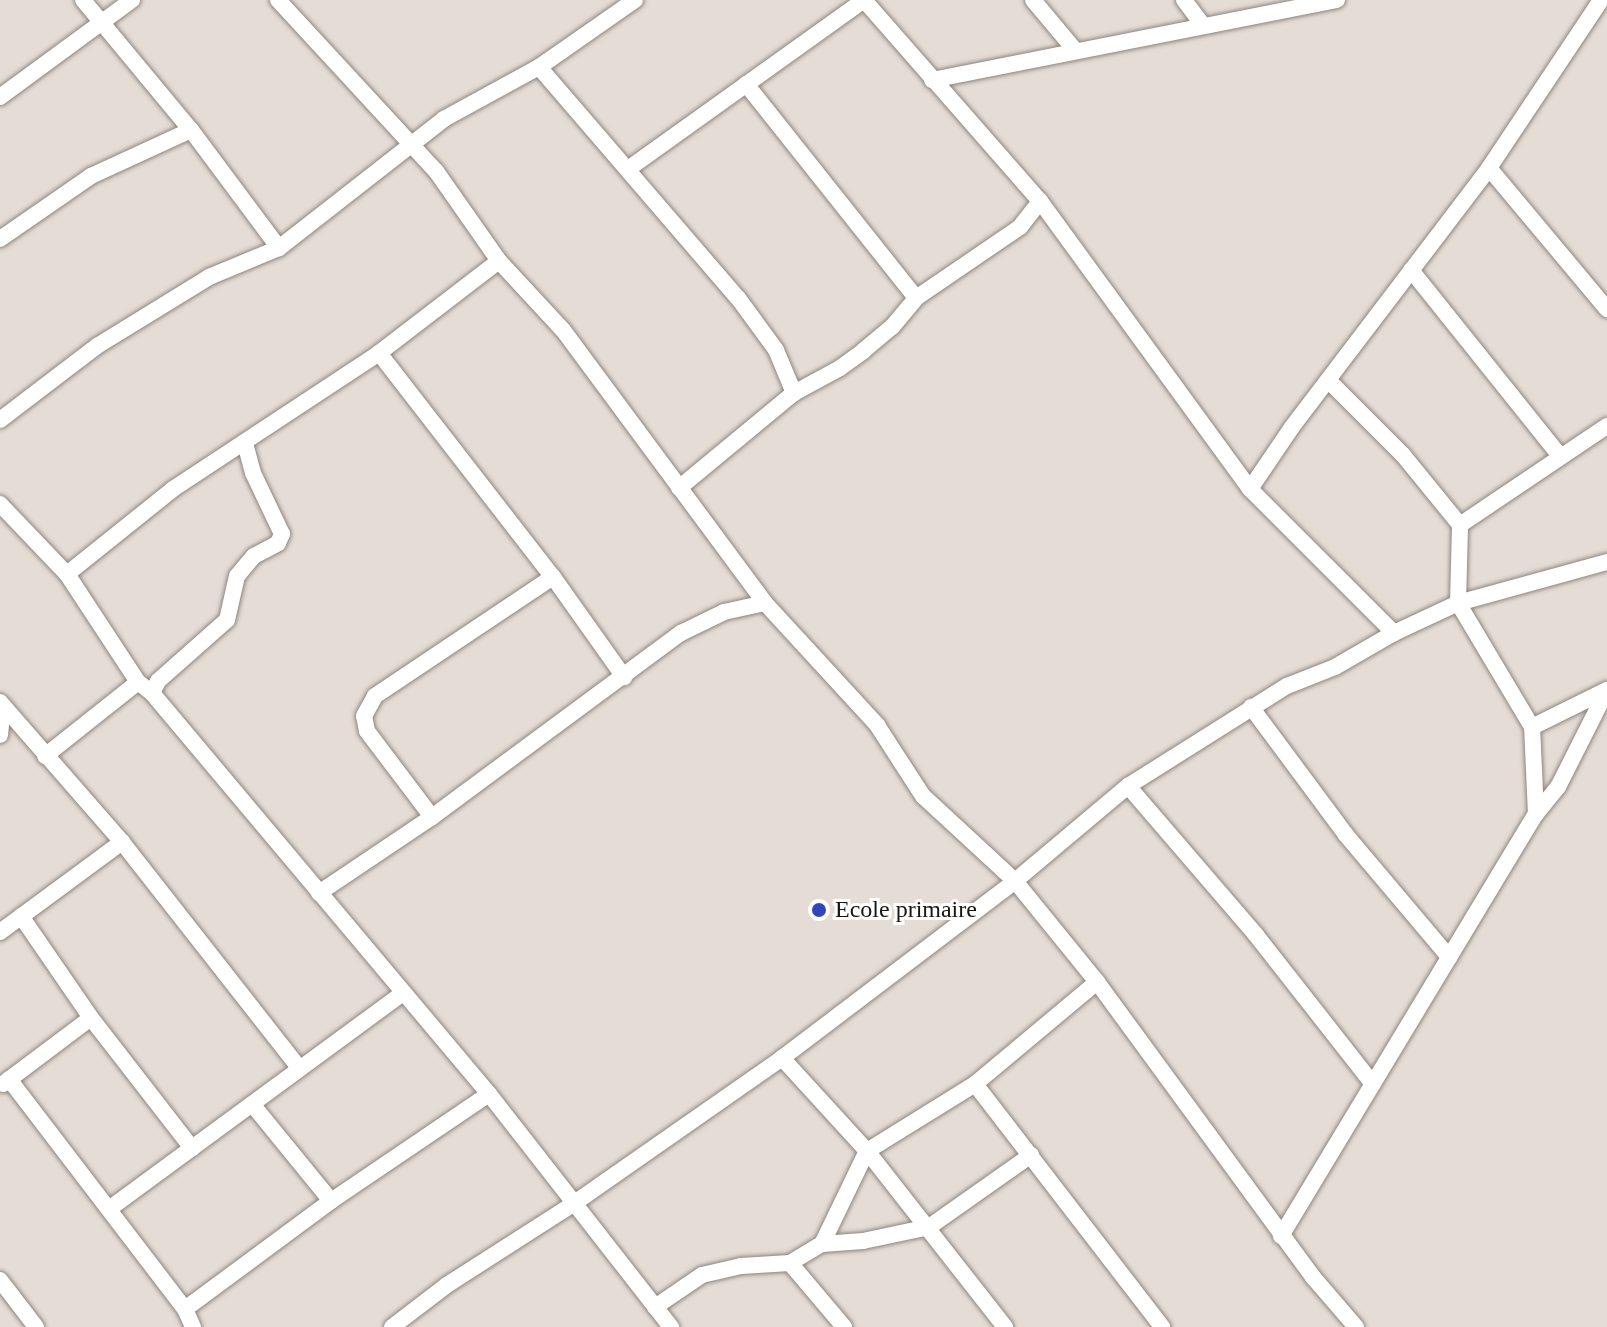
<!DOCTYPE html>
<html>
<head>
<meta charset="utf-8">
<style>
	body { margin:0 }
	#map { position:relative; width:1607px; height:1327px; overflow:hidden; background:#e5dcd5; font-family:"Times New Roman",serif }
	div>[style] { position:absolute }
	.roads { filter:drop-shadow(0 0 2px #8d857e) drop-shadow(0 0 2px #8d857e) }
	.minor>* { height:16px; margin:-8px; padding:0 8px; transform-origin:8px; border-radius:8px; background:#fff }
	.dots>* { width:22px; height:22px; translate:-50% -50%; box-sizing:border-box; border:4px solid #fff; border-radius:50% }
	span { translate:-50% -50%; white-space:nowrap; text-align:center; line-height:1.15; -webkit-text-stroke:6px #fff; paint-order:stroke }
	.poi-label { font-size:24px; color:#181512 }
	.left { translate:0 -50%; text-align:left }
</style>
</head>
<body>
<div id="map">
	<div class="roads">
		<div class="minor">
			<div style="left:83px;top:0;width:169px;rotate:50.3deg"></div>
			<div style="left:191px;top:130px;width:147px;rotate:53.3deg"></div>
			<div style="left:278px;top:0;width:233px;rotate:47.3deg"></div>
			<div style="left:436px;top:171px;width:110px;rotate:55deg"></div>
			<div style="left:499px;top:261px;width:94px;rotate:47.2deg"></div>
			<div style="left:563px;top:330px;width:340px;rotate:53.5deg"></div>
			<div style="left:765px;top:603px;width:166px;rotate:47.4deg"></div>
			<div style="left:877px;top:725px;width:85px;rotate:57.1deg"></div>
			<div style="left:923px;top:796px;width:125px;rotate:42.7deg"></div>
			<div style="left:1015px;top:881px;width:130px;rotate:50.9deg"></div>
			<div style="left:1097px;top:982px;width:366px;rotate:53.8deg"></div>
			<div style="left:1313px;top:1277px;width:66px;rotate:49.3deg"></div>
			<div style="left:864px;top:0;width:267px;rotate:48.8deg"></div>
			<div style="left:1040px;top:201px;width:356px;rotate:53.9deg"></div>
			<div style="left:1250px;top:489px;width:204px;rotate:45deg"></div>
			<div style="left:1033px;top:0;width:65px;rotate:50deg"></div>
			<div style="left:1184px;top:0;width:30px;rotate:53deg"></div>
			<div style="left:539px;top:67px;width:305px;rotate:49.3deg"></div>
			<div style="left:738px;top:298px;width:64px;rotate:53.8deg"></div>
			<div style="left:776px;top:350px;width:47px;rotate:67.3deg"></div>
			<div style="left:932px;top:80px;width:413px;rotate:-11.2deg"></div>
			<div style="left:746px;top:84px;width:273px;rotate:51.5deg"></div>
			<div style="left:0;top:97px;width:164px;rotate:-36.3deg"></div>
			<div style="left:1489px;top:168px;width:184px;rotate:50.1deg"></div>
			<div style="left:628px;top:169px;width:290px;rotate:-35.6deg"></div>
			<div style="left:0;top:239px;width:111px;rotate:-34.7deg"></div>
			<div style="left:91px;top:176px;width:110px;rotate:-24.7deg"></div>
			<div style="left:1411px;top:270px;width:237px;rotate:51.3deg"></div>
			<div style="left:379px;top:353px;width:284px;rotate:52.2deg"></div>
			<div style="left:553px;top:577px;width:123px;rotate:54.6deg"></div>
			<div style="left:1329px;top:381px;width:105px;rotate:45deg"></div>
			<div style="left:1403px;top:455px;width:90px;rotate:50.8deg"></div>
			<div style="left:0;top:420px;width:122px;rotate:-37.3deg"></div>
			<div style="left:97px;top:346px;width:132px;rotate:-31.6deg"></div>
			<div style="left:209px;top:277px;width:76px;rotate:-22.5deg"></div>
			<div style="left:279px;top:248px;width:209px;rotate:-38deg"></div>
			<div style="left:444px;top:119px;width:108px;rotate:-28.7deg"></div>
			<div style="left:539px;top:67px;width:117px;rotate:-34.9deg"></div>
			<div style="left:679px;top:488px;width:149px;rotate:-39.6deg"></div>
			<div style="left:794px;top:393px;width:52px;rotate:-28.5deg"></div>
			<div style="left:840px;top:368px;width:29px;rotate:-36deg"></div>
			<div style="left:863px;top:351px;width:38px;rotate:-40deg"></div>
			<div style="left:892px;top:327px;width:38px;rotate:-50deg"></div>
			<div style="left:916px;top:298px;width:126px;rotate:-34.3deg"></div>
			<div style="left:1020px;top:227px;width:33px;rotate:-52deg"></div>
			<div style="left:1250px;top:489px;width:75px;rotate:-55.9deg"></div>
			<div style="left:1292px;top:427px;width:325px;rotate:-52.7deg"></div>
			<div style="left:1489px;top:168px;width:202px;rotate:-56.3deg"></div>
			<div style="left:0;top:504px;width:97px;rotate:46.3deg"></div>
			<div style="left:67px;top:574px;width:129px;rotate:56.7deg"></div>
			<div style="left:138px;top:682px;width:18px;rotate:38deg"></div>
			<div style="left:152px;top:693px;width:524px;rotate:49.96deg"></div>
			<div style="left:489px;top:1094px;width:296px;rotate:52deg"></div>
			<div style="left:67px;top:574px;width:136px;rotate:-38.7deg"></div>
			<div style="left:173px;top:489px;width:247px;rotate:-33.4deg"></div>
			<div style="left:379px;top:353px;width:151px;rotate:-37.5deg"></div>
			<div style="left:152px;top:693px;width:13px;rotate:-63deg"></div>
			<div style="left:158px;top:681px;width:92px;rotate:-41.5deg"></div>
			<div style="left:227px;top:620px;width:45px;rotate:-77.2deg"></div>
			<div style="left:237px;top:576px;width:26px;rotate:-50deg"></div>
			<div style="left:254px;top:556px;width:27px;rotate:-28deg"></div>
			<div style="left:278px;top:543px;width:10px;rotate:-66deg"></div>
			<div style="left:282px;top:534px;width:68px;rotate:-115.4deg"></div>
			<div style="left:253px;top:473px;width:30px;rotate:-105deg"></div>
			<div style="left:0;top:702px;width:186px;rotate:48.9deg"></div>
			<div style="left:122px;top:842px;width:288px;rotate:51.9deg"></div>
			<div style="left:1251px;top:707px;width:159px;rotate:53.4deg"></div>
			<div style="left:1346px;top:835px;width:160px;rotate:49.8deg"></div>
			<div style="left:1532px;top:727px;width:144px;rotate:-120.8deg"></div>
			<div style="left:1458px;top:603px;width:155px;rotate:-15.4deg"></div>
			<div style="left:0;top:735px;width:29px;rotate:-84deg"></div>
			<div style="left:45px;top:756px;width:119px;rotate:-38.5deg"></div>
			<div style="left:1128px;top:786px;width:196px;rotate:49.3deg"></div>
			<div style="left:1256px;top:935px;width:189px;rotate:51.9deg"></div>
			<div style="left:1536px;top:814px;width:35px;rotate:-51deg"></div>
			<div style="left:1558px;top:787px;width:104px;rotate:-63.2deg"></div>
			<div style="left:432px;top:817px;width:108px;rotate:-127.1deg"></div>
			<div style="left:367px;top:731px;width:15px;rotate:-101deg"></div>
			<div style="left:364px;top:716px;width:23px;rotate:-61deg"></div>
			<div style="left:375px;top:696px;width:214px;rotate:-33.8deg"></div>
			<div style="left:319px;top:893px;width:136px;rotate:-33.9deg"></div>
			<div style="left:432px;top:817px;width:310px;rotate:-36.5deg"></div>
			<div style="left:681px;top:633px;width:48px;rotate:-26deg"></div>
			<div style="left:724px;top:612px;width:42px;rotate:-12.4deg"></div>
			<div style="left:21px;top:916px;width:124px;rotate:55.5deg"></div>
			<div style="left:91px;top:1018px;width:165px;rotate:52.2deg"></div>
			<div style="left:0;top:932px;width:152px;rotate:-36.4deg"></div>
			<div style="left:782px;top:1058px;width:126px;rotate:47.6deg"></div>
			<div style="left:867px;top:1151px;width:224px;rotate:51.9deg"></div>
			<div style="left:9px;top:1079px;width:290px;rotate:52.6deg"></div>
			<div style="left:185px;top:1309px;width:20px;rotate:66deg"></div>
			<div style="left:3px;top:1084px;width:110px;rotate:-36.9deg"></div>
			<div style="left:975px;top:1084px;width:307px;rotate:52.4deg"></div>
			<div style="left:252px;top:1104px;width:125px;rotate:50.8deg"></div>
			<div style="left:109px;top:1209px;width:365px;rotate:-36.3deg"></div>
			<div style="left:1281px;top:1236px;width:493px;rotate:-58.9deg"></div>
			<div style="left:1536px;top:814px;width:87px;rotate:-92.6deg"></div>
			<div style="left:1532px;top:727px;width:84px;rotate:-26.3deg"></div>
			<div style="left:822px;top:1244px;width:41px;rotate:-4.2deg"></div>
			<div style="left:863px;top:1241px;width:67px;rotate:-12deg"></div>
			<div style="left:929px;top:1227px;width:125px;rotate:-35.2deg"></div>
			<div style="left:790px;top:1263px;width:84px;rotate:49.8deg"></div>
			<div style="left:0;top:1280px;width:59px;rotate:52.5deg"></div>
			<div style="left:655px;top:1307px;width:57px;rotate:-34.2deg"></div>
			<div style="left:702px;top:1275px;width:40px;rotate:-13deg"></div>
			<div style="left:741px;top:1266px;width:49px;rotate:-3.5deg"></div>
			<div style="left:790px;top:1263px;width:37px;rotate:-31deg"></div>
			<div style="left:822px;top:1244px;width:103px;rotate:-64.2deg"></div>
			<div style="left:867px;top:1151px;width:127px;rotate:-31.8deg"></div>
			<div style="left:975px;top:1084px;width:159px;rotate:-39.9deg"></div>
			<div style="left:185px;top:1309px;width:182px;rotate:-36.5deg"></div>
			<div style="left:331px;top:1201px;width:191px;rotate:-34.1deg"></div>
			<div style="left:392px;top:1327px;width:69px;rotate:-37.4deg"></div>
			<div style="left:447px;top:1285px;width:150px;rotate:-32.7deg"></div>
			<div style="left:573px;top:1204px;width:255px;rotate:-34.9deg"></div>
			<div style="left:782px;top:1058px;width:293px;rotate:-37.2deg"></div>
			<div style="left:1015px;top:881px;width:148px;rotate:-40.1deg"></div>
			<div style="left:1128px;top:786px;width:188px;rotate:-32.2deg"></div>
			<div style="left:1287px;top:686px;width:52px;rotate:-21.6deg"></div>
			<div style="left:1335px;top:667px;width:68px;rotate:-30deg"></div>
			<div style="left:1394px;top:633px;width:71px;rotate:-25.1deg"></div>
			<div style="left:1458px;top:603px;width:78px;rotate:-88.5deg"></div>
			<div style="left:1460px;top:525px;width:177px;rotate:-34deg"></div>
		</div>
	</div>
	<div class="dots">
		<div style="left:819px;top:910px;background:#3147b9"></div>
	</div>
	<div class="poi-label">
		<span class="left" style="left:835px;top:910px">Ecole primaire</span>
	</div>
</div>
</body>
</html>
